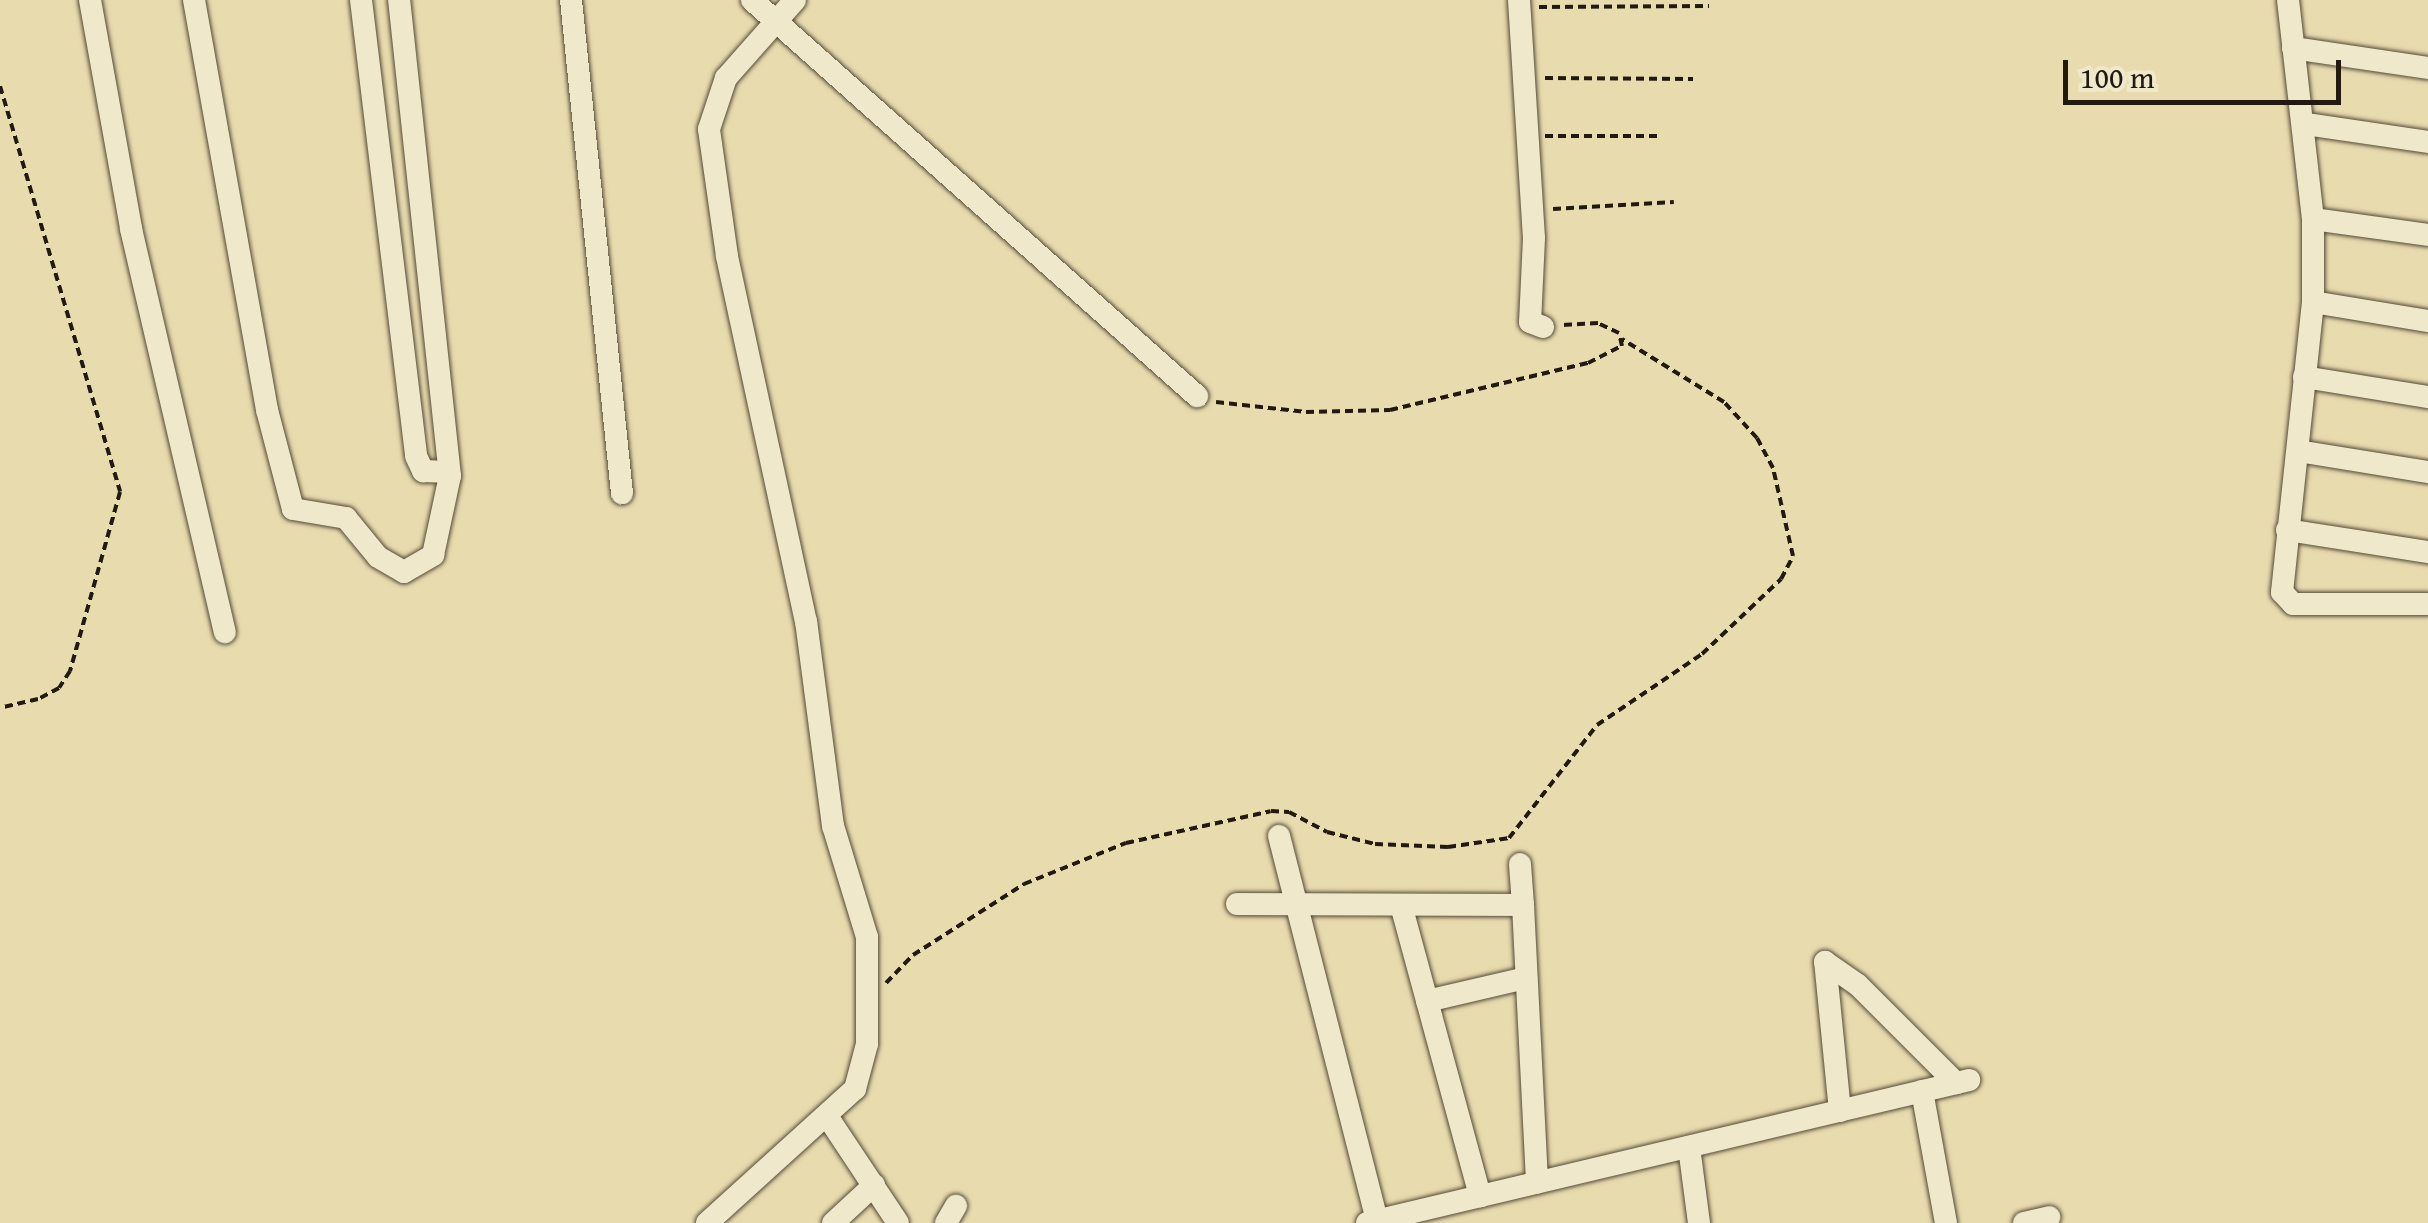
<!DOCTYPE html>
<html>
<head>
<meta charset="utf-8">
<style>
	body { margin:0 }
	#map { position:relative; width:2428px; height:1223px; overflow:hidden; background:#e8dbae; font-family:"Gentium Book Plus",serif }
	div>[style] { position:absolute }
	.path>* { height:4px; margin-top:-2px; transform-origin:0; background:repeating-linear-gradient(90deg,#221a11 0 8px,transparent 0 13px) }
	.roads { filter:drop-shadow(0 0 2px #544a38) drop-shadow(0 0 2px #544a38) }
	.minor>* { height:22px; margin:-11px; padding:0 11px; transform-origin:11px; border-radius:11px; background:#f0e8ca }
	span { translate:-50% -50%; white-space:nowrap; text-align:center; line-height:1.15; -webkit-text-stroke:8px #f0e8ca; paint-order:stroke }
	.scale { position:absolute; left:2063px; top:60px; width:278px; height:45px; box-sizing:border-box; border:5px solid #221a11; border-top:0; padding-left:12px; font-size:30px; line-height:35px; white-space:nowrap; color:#221a11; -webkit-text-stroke:8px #f0e8ca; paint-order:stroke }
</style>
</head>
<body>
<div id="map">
	<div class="path">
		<div style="left:1539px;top:7px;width:170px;rotate:-0.3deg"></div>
		<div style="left:1545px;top:78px;width:148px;rotate:0.4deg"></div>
		<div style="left:0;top:86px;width:423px;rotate:73.5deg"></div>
		<div style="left:120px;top:492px;width:186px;rotate:105.6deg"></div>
		<div style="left:70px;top:671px;width:20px;rotate:123deg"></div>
		<div style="left:59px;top:688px;width:24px;rotate:152deg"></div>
		<div style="left:38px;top:699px;width:39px;rotate:167deg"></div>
		<div style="left:1545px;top:136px;width:114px"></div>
		<div style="left:1553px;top:209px;width:121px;rotate:-3.3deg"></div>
		<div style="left:1216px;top:402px;width:91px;rotate:6.3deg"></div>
		<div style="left:1306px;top:412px;width:84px;rotate:-1.4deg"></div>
		<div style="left:1390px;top:410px;width:204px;rotate:-13.4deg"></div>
		<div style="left:1588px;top:363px;width:38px;rotate:-27deg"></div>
		<div style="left:1622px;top:346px;width:13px;rotate:-103deg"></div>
		<div style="left:1619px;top:333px;width:23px;rotate:-155deg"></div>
		<div style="left:1598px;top:323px;width:36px;rotate:177deg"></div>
		<div style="left:886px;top:983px;width:39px;rotate:-46deg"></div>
		<div style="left:913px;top:955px;width:132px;rotate:-32.6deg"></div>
		<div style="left:1024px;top:884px;width:110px;rotate:-21.9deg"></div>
		<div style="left:1126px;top:843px;width:148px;rotate:-12.4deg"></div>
		<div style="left:1271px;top:811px;width:18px;rotate:3deg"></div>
		<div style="left:1289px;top:812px;width:43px;rotate:27.8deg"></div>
		<div style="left:1327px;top:832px;width:49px;rotate:14deg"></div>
		<div style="left:1375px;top:844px;width:73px;rotate:2.4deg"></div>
		<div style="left:1448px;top:847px;width:62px;rotate:-8.4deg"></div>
		<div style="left:1509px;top:838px;width:143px;rotate:-52.1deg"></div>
		<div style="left:1597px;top:725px;width:127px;rotate:-34.1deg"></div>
		<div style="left:1702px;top:654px;width:109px;rotate:-43.5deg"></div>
		<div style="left:1781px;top:579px;width:26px;rotate:-62deg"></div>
		<div style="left:1793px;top:556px;width:90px;rotate:-102.8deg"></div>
		<div style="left:1773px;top:468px;width:34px;rotate:-118deg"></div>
		<div style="left:1757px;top:438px;width:49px;rotate:-132.5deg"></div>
		<div style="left:1724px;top:402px;width:120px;rotate:-148.3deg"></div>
	</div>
	<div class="roads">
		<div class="minor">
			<div style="left:90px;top:0;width:233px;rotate:79.8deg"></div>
			<div style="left:131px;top:229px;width:414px;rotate:76.9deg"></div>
			<div style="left:194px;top:0;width:416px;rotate:79.9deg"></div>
			<div style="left:267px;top:410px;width:102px;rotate:75.3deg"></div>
			<div style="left:293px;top:509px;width:54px;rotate:9.6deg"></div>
			<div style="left:346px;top:518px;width:50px;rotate:50.6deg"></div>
			<div style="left:378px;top:557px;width:30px;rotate:30deg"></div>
			<div style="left:404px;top:572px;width:34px;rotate:-30deg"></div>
			<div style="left:433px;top:555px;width:81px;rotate:-77.9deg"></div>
			<div style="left:450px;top:476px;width:479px;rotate:-96.1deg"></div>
			<div style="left:361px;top:0;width:459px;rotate:83.1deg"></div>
			<div style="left:416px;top:456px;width:17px;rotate:65deg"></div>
			<div style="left:423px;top:471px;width:26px;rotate:2deg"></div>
			<div style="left:571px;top:0;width:496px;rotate:84.1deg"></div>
			<div style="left:752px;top:0;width:596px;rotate:41.67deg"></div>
			<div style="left:1519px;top:0;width:238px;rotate:86.4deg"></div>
			<div style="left:1534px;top:238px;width:84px;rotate:92.7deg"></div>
			<div style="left:1530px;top:322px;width:14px;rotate:21deg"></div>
			<div style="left:2288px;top:0;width:220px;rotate:83.5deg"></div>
			<div style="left:2313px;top:219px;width:116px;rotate:7.9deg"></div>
			<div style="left:2293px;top:48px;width:136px;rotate:8.4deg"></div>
			<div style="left:2306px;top:124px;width:123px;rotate:8.4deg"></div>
			<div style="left:2313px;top:219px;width:83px;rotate:90deg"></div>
			<div style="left:2313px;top:302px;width:292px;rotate:96.1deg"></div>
			<div style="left:2282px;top:592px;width:16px;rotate:47deg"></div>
			<div style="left:2293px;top:604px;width:135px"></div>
			<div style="left:2313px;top:302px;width:117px;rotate:9.4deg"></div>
			<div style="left:2304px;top:377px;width:126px;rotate:9.2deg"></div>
			<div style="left:2298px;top:451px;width:132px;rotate:9.2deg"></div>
			<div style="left:2287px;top:530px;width:143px;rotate:8.9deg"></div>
			<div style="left:1279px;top:836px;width:399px;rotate:75.7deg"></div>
			<div style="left:1237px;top:904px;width:286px;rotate:0.2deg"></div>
			<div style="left:1523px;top:905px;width:41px;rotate:-94.2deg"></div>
			<div style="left:1401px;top:905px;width:302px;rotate:74.8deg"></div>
			<div style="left:1523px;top:905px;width:278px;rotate:87.1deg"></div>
			<div style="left:1427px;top:1001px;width:102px;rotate:-13.1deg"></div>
			<div style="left:1922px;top:1091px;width:134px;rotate:79.7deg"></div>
			<div style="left:1840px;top:1111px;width:150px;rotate:-95.7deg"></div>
			<div style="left:1825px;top:962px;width:40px;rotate:34.9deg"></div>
			<div style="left:1858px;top:985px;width:139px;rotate:45deg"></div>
			<div style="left:827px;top:1116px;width:128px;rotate:56.4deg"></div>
			<div style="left:1689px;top:1147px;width:77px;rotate:82.5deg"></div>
			<div style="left:707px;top:1223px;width:200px;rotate:-42.2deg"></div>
			<div style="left:855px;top:1089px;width:47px;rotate:-75.1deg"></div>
			<div style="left:867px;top:1044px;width:107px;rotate:-90deg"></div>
			<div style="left:867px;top:937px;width:116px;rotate:-107deg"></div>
			<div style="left:833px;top:826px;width:206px;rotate:-97.5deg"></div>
			<div style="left:806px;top:622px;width:374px;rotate:-102.2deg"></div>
			<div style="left:727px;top:256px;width:128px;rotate:-98.1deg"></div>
			<div style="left:709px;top:129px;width:54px;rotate:-71.6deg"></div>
			<div style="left:726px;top:78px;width:104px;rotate:-48.5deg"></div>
			<div style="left:833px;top:1223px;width:56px;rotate:-42.8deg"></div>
			<div style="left:946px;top:1223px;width:20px;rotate:-60deg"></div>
			<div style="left:1367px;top:1223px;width:619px;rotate:-13.36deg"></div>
			<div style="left:2024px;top:1223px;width:26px;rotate:-13deg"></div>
		</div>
	</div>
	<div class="scale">100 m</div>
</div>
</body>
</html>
